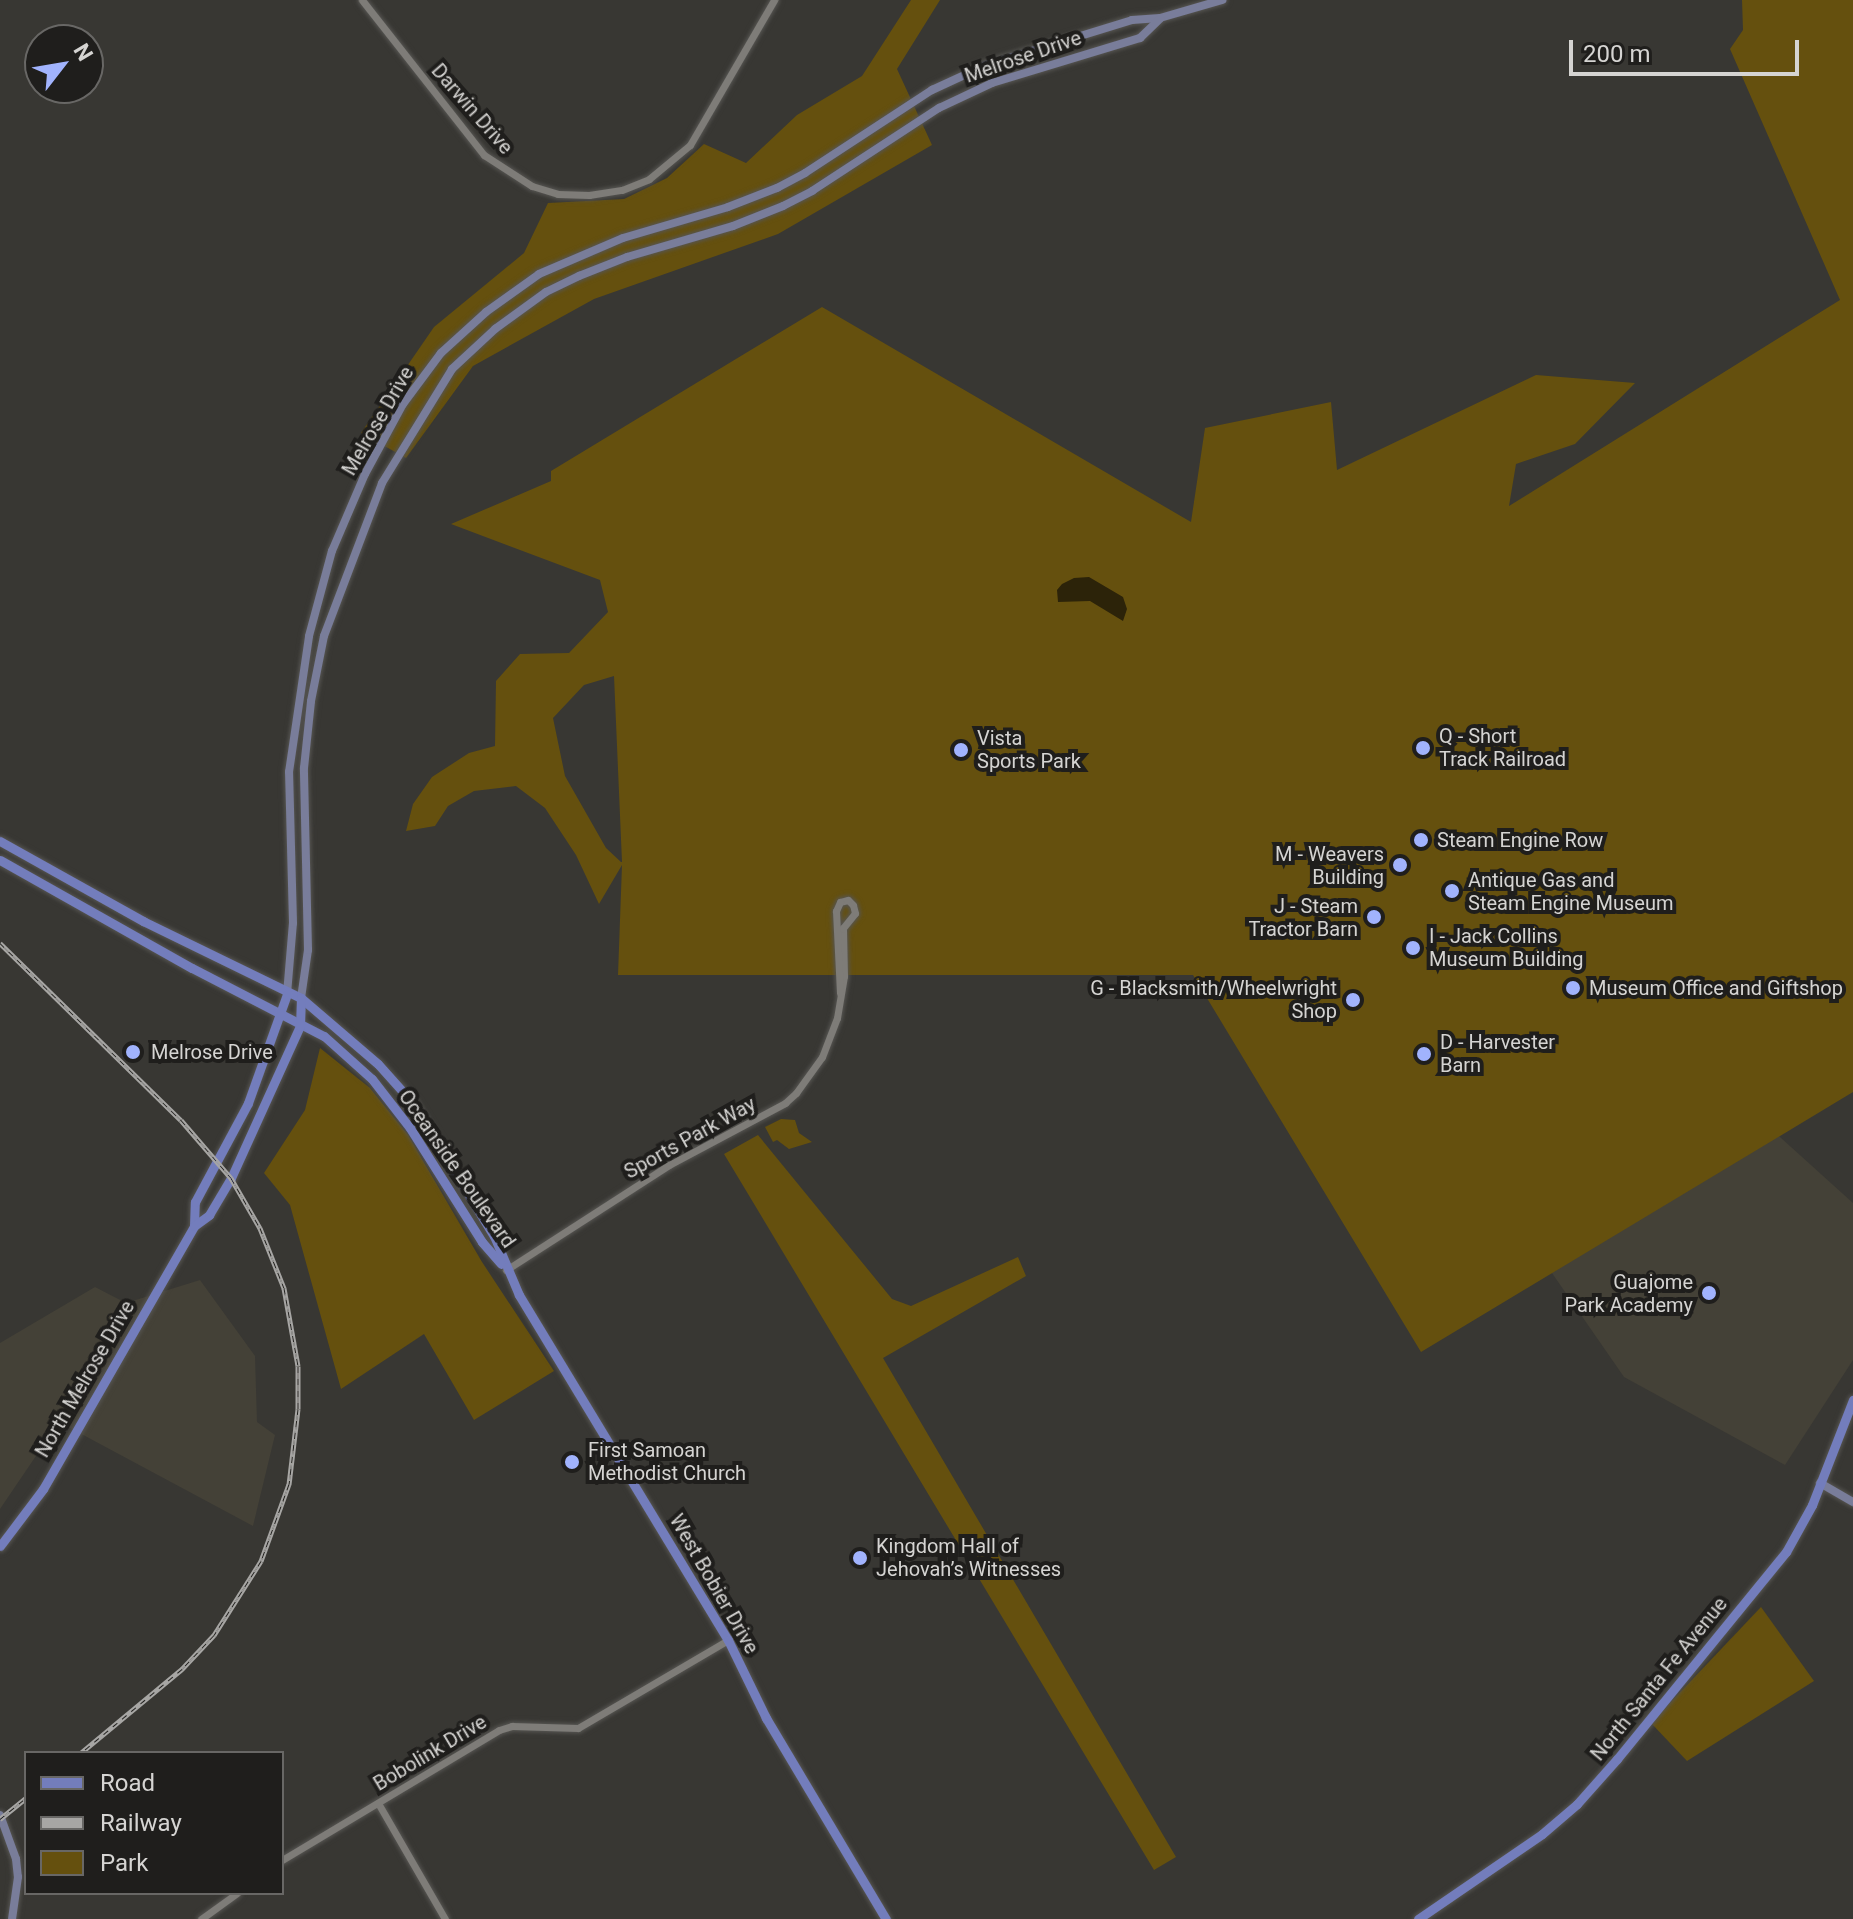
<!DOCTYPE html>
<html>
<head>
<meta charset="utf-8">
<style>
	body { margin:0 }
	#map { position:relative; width:1853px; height:1919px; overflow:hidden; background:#383733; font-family:Roboto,sans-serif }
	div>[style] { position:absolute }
	.built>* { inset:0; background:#444137 }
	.green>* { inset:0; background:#65500e }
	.water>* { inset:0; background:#2c2309 }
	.roads { filter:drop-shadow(0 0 2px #565552) drop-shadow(0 0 2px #565552) }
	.tertiary>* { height:7px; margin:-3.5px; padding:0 3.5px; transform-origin:3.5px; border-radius:3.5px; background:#7e7c78 }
	.secondary>* { height:8px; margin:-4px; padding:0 4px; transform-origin:4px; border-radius:4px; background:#797d9a }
	.primary>* { height:9px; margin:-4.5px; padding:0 4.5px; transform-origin:4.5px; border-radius:4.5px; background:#737dbc }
	.rail>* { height:5px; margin-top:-2.5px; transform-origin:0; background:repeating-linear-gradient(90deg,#1f1e1c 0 6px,#a7a6a4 0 12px); box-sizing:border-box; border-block:2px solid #a7a6a4 }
	.dots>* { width:22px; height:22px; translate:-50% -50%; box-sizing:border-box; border:4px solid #1f1e1c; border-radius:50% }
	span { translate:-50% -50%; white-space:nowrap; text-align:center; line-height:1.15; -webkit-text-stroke:8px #1f1e1c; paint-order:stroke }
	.street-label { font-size:20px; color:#d5d4d2 }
	.poi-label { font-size:20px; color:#d5d4d2 }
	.left { translate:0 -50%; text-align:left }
	.right { translate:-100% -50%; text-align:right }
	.legend { position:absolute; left:24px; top:1751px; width:260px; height:144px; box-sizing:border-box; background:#1f1e1c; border:2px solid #686765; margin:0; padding:10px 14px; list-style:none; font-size:24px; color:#d5d4d2 }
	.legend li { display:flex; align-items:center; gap:16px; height:40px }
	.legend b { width:40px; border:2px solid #686765 }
	.north { position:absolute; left:24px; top:24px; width:80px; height:80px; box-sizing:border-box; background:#1f1e1c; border:2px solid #686765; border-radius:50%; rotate:59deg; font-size:22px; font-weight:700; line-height:32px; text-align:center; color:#d5d4d2 }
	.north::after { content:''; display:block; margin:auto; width:28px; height:36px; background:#a1b3fd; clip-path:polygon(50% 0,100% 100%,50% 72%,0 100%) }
	.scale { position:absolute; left:1569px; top:40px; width:230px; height:36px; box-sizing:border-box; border:4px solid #d5d4d2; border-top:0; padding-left:10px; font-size:24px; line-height:28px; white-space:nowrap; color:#d5d4d2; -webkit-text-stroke:6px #1f1e1c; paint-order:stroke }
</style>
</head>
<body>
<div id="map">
	<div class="built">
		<div style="clip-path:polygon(1738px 1099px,1853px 1203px,1853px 1360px,1785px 1465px,1624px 1377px,1545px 1263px)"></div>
		<div style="clip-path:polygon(200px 1280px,255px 1356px,257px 1422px,275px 1435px,253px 1526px,59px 1422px,0 1509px,0 1343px,95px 1287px,126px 1303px)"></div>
	</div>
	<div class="green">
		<div style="clip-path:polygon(911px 0,940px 0,897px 69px,932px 145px,778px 234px,594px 299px,473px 366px,406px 458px,361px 433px,434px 327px,524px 253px,548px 203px,624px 199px,667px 178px,704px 144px,746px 163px,797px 115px,862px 76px)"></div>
		<div style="clip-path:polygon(evenodd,1742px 0,1853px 0,1853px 1092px,1421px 1352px,1193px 975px,618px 975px,622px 865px,599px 904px,576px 855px,545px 808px,516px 786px,474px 791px,448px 806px,435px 826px,406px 831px,413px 804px,432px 777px,469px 753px,495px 746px,496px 681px,520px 654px,569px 653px,608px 612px,600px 580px,451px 524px,551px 481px,551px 471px,822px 307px,1191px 522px,1205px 428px,1331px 402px,1337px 470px,1536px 375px,1635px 383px,1575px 444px,1516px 464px,1509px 506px,1840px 300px,1730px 49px,1743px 30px,1742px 0,614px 676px,622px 862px,621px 862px,606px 848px,565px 776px,553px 718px,584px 685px,614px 676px)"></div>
		<div style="clip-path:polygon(320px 1048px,370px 1088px,408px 1135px,482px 1262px,554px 1371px,474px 1420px,424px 1334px,341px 1389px,290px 1205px,264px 1173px,305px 1110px)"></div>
		<div style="clip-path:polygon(781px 1119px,795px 1120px,799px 1133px,812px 1142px,789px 1149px,777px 1140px,773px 1142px,765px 1127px)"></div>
		<div style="clip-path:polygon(758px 1135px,892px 1299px,911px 1306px,1018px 1257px,1026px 1276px,883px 1358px,1176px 1857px,1154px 1870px,724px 1154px)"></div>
		<div style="clip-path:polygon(1761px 1607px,1814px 1681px,1687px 1761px,1651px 1723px)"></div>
	</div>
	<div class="water">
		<div style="clip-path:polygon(1089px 577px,1123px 597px,1127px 609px,1123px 621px,1090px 601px,1058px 602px,1057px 590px,1062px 584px,1074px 578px)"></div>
	</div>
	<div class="roads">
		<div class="tertiary">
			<div style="left:362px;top:0;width:197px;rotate:51.8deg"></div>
			<div style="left:484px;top:155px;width:57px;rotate:32.9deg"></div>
			<div style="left:532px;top:186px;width:27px;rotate:17deg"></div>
			<div style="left:558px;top:194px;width:31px;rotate:2deg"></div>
			<div style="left:589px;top:195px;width:33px;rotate:-9deg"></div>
			<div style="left:622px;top:190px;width:29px;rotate:-22deg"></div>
			<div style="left:649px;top:179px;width:53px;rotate:-39.7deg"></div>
			<div style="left:690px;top:145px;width:168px;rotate:-59.9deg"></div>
			<div style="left:506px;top:1270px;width:194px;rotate:-32.8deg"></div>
			<div style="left:669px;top:1165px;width:132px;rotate:-28.1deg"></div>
			<div style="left:785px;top:1103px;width:15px;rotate:-42deg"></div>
			<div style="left:796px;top:1093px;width:44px;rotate:-54.2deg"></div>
			<div style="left:822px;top:1057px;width:42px;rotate:-69deg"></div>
			<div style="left:837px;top:1018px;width:43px;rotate:-80.5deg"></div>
			<div style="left:844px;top:976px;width:48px;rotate:-91.2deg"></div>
			<div style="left:843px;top:928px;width:19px;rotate:-51deg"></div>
			<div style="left:855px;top:913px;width:8px;rotate:-104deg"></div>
			<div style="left:853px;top:905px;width:7px;rotate:-135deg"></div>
			<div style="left:848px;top:900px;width:8px;rotate:166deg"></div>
			<div style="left:840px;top:902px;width:10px;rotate:114deg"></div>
			<div style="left:836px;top:911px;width:82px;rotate:87.2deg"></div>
			<div style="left:378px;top:1803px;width:134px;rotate:60deg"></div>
			<div style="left:282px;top:1860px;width:253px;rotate:-30.9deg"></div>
			<div style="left:499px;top:1730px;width:14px;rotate:-17deg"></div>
			<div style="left:512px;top:1726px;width:66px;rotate:1.7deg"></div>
			<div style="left:578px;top:1728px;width:174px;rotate:-30.4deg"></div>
			<div style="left:201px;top:1919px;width:44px;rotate:-35.8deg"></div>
		</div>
		<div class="secondary">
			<div style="left:287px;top:994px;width:71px;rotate:-85.2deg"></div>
			<div style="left:293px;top:923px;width:151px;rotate:-91.5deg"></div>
			<div style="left:289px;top:772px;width:137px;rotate:-81.6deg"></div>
			<div style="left:309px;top:636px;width:88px;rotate:-74.9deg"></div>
			<div style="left:332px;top:551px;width:84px;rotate:-66.8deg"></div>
			<div style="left:365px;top:474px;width:80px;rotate:-61.5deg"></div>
			<div style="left:403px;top:404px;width:64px;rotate:-53.3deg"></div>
			<div style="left:441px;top:353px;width:61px;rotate:-42.3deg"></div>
			<div style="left:486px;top:312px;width:65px;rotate:-35.6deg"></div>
			<div style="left:539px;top:274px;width:91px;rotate:-23.2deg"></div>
			<div style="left:623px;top:238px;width:109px;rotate:-16.4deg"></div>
			<div style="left:728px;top:207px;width:53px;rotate:-21.2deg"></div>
			<div style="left:777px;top:188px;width:32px;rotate:-28deg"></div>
			<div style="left:805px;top:173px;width:152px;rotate:-33.2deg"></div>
			<div style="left:932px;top:90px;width:60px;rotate:-24.8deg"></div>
			<div style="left:986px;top:65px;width:153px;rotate:-17.1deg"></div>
			<div style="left:1132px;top:20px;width:28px;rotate:-4deg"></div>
			<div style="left:1160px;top:18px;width:65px;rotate:-16.2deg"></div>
			<div style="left:301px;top:998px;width:49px;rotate:-81.7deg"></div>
			<div style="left:308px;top:950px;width:182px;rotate:-91.3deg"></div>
			<div style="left:304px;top:768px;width:67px;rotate:-84deg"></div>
			<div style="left:311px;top:701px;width:66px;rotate:-78.7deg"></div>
			<div style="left:324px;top:636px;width:164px;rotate:-69.2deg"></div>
			<div style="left:382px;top:483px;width:134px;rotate:-58.4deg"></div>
			<div style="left:452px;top:369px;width:59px;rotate:-42.9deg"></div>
			<div style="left:495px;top:329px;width:63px;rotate:-36deg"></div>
			<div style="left:546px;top:292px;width:37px;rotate:-26deg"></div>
			<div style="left:579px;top:276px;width:52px;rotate:-21.6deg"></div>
			<div style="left:627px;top:257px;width:110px;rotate:-16.3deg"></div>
			<div style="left:733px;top:226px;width:54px;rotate:-21.8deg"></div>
			<div style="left:783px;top:206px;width:33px;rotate:-27deg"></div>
			<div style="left:812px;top:191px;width:152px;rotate:-33.2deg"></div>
			<div style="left:939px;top:108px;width:59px;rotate:-25.3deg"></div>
			<div style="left:992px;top:83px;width:155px;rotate:-16.9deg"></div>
			<div style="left:1140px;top:38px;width:28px;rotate:-44deg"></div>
			<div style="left:1820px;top:1483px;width:38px;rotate:30deg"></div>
			<div style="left:0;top:1815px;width:47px;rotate:70deg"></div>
			<div style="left:16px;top:1859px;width:18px;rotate:84deg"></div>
			<div style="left:18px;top:1877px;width:42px;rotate:98.1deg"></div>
		</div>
		<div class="primary">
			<div style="left:0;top:841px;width:164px;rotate:29.2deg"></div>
			<div style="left:143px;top:921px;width:176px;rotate:26deg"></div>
			<div style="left:301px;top:998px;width:101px;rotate:40.6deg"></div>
			<div style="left:378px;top:1064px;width:52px;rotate:48.1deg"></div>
			<div style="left:413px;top:1103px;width:156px;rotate:58.7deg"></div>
			<div style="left:494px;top:1236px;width:64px;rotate:67deg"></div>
			<div style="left:519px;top:1295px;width:403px;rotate:58.8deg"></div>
			<div style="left:728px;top:1640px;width:87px;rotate:64deg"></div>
			<div style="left:766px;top:1718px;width:234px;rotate:59.2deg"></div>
			<div style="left:0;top:860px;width:220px;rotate:29.4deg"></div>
			<div style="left:192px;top:968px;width:148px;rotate:27.3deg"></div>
			<div style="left:324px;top:1036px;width:64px;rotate:41.9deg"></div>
			<div style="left:372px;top:1079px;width:62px;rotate:52.2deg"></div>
			<div style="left:410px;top:1128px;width:135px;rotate:57.7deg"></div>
			<div style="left:482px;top:1242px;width:29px;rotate:49deg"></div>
			<div style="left:194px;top:1226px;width:24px;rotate:-88deg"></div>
			<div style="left:195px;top:1202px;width:112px;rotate:-61.8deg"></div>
			<div style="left:248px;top:1103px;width:116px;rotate:-70.3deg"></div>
			<div style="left:0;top:1546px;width:71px;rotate:-53deg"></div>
			<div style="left:43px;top:1489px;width:303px;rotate:-60.1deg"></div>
			<div style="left:194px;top:1226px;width:19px;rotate:-36deg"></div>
			<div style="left:209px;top:1215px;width:43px;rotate:-59.3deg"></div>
			<div style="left:231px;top:1178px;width:167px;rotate:-65.6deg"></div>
			<div style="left:300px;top:1026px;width:28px;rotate:-88deg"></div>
			<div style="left:1418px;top:1919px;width:150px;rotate:-34.4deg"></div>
			<div style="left:1542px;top:1834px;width:46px;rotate:-40.6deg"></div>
			<div style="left:1577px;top:1804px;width:60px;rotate:-48.4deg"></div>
			<div style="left:1617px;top:1759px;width:267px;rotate:-50.8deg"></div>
			<div style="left:1786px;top:1552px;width:54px;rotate:-61deg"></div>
			<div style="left:1812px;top:1505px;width:113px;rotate:-68.7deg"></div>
		</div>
	</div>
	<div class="rail">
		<div style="left:0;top:943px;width:253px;rotate:44.4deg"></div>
		<div style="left:181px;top:1120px;width:77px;rotate:49.2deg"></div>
		<div style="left:231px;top:1178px;width:58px;rotate:59.9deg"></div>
		<div style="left:260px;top:1228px;width:65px;rotate:68.2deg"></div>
		<div style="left:284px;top:1288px;width:79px;rotate:79.8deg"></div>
		<div style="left:298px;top:1366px;width:43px;rotate:90deg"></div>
		<div style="left:298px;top:1409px;width:76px;rotate:96.8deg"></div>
		<div style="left:289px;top:1484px;width:82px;rotate:110deg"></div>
		<div style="left:261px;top:1561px;width:88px;rotate:122.4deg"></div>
		<div style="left:214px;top:1635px;width:47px;rotate:133.3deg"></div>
		<div style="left:182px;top:1669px;width:131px;rotate:140.3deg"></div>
		<div style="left:0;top:1819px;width:33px;rotate:-39deg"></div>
	</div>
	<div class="dots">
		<div style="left:1423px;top:748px;background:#a1b3fd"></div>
		<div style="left:961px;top:750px;background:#a1b3fd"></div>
		<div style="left:1421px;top:840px;background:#a1b3fd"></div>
		<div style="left:1400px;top:865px;background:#a1b3fd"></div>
		<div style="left:1452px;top:891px;background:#a1b3fd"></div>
		<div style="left:1374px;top:917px;background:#a1b3fd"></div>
		<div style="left:1413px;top:948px;background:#a1b3fd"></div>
		<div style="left:1573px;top:988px;background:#a1b3fd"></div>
		<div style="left:1353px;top:1000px;background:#a1b3fd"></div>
		<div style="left:133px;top:1052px;background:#a1b3fd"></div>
		<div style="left:1424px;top:1054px;background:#a1b3fd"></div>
		<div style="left:1709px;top:1293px;background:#a1b3fd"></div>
		<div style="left:572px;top:1462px;background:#a1b3fd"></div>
		<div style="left:860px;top:1558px;background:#a1b3fd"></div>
	</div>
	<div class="street-label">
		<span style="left:1023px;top:57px;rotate:-19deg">Melrose Drive</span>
		<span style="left:472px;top:109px;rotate:49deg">Darwin Drive</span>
		<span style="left:378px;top:421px;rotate:-60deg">Melrose Drive</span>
		<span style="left:690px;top:1138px;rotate:-29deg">Sports Park Way</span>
		<span style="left:457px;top:1169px;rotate:55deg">Oceanside Boulevard</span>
		<span style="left:85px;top:1379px;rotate:-60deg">North Melrose Drive</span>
		<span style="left:714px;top:1584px;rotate:60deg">West Bobier Drive</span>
		<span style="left:1659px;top:1679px;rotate:-51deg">North Santa Fe Avenue</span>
		<span style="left:430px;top:1753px;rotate:-31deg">Bobolink Drive</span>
	</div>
	<div class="poi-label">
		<span class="left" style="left:1439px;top:748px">Q - Short<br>Track Railroad</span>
		<span class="left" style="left:977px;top:750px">Vista<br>Sports Park</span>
		<span class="left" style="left:1437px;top:840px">Steam Engine Row</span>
		<span class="right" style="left:1384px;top:866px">M - Weavers<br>Building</span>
		<span class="left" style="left:1468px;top:892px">Antique Gas and<br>Steam Engine Museum</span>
		<span class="right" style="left:1358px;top:918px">J - Steam<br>Tractor Barn</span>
		<span class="left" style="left:1429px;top:948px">I - Jack Collins<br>Museum Building</span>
		<span class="right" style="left:1337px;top:1000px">G - Blacksmith/Wheelwright<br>Shop</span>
		<span class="left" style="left:1589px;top:988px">Museum Office and Giftshop</span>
		<span class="left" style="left:1440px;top:1054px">D - Harvester<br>Barn</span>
		<span class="left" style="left:151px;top:1052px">Melrose Drive</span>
		<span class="right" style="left:1693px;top:1294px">Guajome<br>Park Academy</span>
		<span class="left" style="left:588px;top:1462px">First Samoan<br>Methodist Church</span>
		<span class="left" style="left:876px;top:1558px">Kingdom Hall of<br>Jehovah’s Witnesses</span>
	</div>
	<ul class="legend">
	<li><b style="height:10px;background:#737dbc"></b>Road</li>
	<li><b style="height:10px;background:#a7a6a4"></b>Railway</li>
	<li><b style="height:22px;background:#65500e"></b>Park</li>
	</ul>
	<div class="north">N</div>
	<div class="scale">200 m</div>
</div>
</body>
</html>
